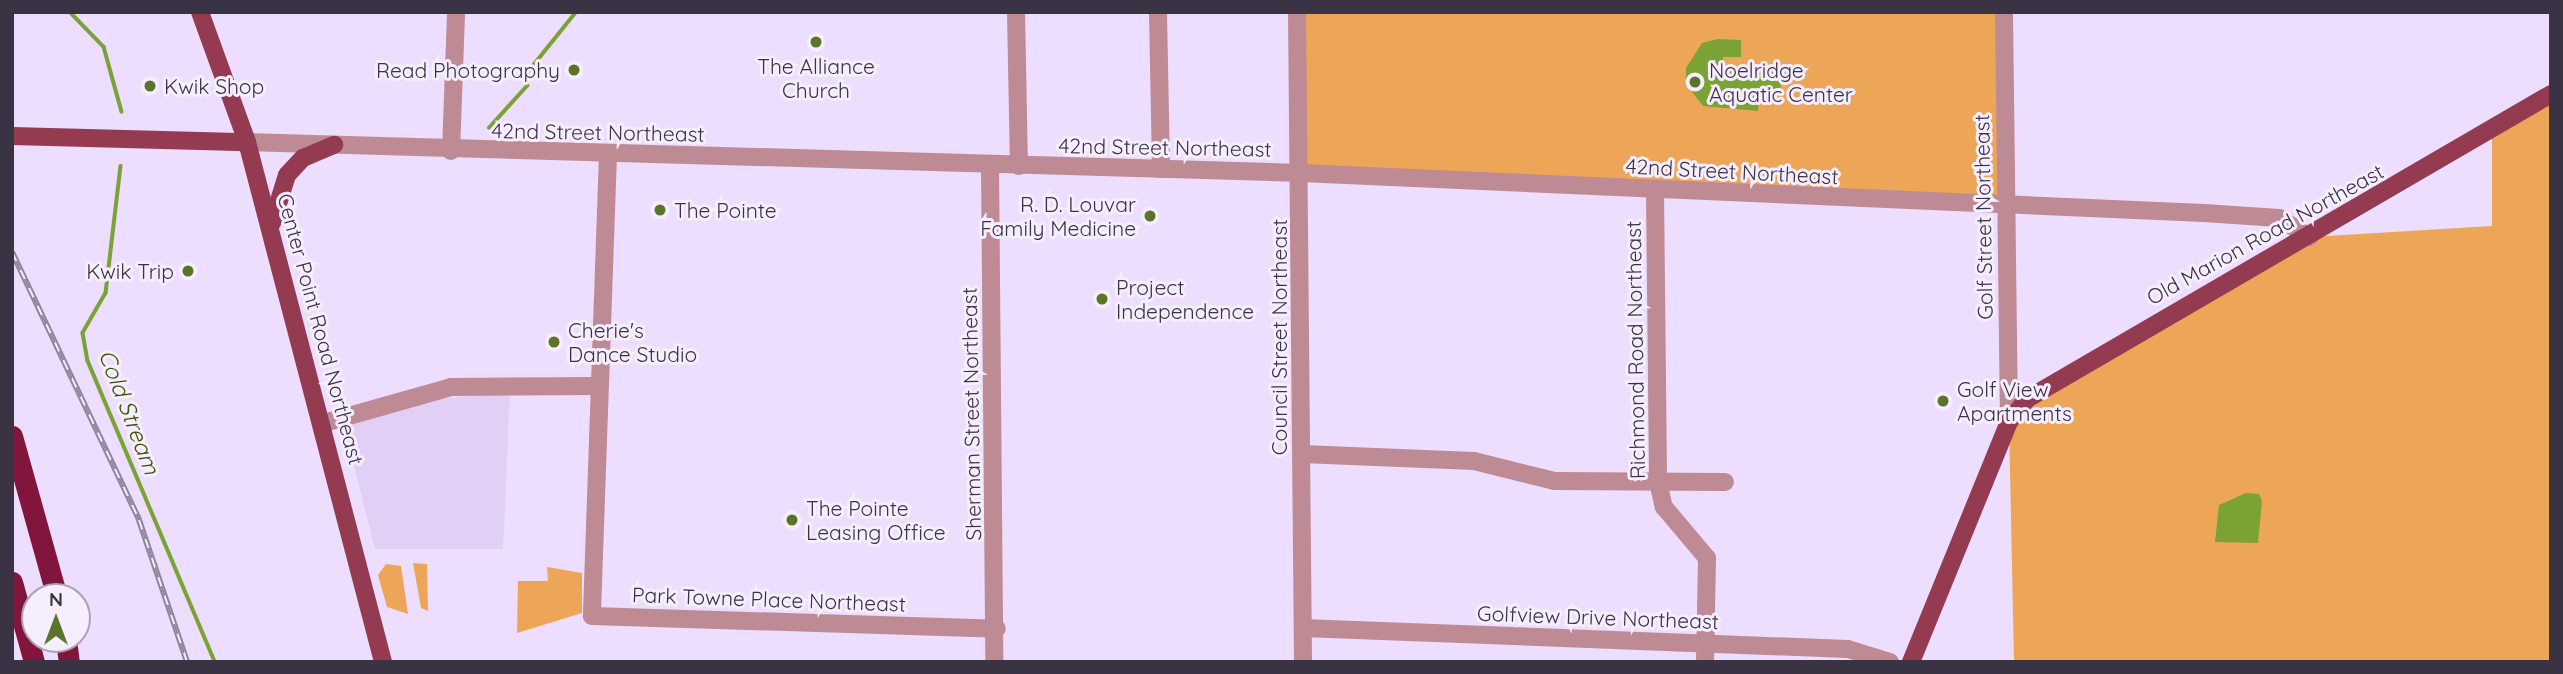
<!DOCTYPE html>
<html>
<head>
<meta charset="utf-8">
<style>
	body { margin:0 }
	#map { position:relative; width:2563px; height:674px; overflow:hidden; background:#edddfe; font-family:Quicksand,sans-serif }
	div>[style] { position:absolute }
	.built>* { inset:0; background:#e2cff5 }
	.green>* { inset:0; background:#eda657 }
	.water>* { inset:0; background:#7ba234 }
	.stream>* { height:3.5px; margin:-1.75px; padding:0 1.75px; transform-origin:1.75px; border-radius:1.75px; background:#7ba234 }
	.minor>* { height:18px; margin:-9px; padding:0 9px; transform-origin:9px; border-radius:9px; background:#be8a94 }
	.major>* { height:18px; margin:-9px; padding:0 9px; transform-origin:9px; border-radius:9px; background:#943b52 }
	.highway>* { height:21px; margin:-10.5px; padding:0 10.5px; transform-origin:10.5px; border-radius:10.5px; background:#82153b }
	.rail>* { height:6px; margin-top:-3px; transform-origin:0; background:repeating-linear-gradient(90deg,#f6eeff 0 10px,#90859d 0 20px); box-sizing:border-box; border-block:2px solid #90859d }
	.dots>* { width:19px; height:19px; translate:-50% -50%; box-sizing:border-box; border:4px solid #f6eeff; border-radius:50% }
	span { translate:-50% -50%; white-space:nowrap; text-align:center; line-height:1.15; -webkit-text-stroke:6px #f6eeff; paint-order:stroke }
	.poi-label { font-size:21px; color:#3a3343 }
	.right { translate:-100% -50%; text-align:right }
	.left { translate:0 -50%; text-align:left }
	.street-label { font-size:21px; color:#3a3343 }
	.water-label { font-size:23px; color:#3f5707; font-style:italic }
	.frame { position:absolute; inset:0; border:14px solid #3a3343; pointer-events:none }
	.north { position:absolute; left:21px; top:583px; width:70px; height:70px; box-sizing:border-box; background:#f6eeff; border:2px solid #aba3b4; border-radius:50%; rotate:0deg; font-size:19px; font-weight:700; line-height:28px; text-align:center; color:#3a3343 }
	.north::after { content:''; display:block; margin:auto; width:24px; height:32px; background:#5a7529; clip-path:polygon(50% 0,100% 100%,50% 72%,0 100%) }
</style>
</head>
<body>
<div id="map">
	<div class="built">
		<div style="clip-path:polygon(510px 391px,503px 549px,375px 549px,344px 426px,432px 400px)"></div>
	</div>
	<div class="green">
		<div style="clip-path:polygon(1297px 12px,2004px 12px,2006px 206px,1301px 173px)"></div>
		<div style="clip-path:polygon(2551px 94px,2551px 662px,2014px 662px,2009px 422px,2027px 399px,2310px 237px,2492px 226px,2492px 129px)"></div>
		<div style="clip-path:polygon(413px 563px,427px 564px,428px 611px,421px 608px)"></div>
		<div style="clip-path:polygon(386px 564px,401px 566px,408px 614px,387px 607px,378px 575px)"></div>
		<div style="clip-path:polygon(547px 567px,582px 573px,582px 613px,517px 633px,518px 581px,548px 581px)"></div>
	</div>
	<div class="water">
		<div style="clip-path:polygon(1718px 39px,1741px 40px,1741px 57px,1723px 57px,1722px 83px,1727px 71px,1780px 71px,1781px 95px,1759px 95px,1758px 111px,1703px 106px,1686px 84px,1686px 68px,1702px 43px)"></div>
		<div style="clip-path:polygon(2246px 493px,2259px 494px,2262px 501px,2258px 543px,2215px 542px,2219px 505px)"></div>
	</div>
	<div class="stream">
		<div style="left:70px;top:12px;width:49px;rotate:45.8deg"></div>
		<div style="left:104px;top:47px;width:67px;rotate:74.5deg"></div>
		<div style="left:489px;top:128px;width:57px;rotate:-47.9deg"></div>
		<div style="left:527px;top:86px;width:13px;rotate:-90deg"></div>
		<div style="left:527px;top:73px;width:78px;rotate:-51.2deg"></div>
		<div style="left:121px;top:166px;width:128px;rotate:96.7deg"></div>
		<div style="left:106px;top:293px;width:46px;rotate:119.9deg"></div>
		<div style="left:83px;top:333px;width:28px;rotate:80deg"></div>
		<div style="left:88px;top:361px;width:327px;rotate:67.1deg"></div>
	</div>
	<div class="minor">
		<div style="left:1016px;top:12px;width:154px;rotate:88.9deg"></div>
		<div style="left:1158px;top:12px;width:157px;rotate:88.9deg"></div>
		<div style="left:1297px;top:12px;width:650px;rotate:89.47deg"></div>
		<div style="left:2004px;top:12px;width:410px;rotate:89.3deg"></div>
		<div style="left:247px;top:142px;width:1054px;rotate:1.68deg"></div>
		<div style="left:1301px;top:173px;width:904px;rotate:2.54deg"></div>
		<div style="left:2204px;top:213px;width:75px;rotate:3.8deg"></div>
		<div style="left:2279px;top:218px;width:36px;rotate:32deg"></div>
		<div style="left:451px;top:151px;width:139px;rotate:-87.9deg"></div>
		<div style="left:608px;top:154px;width:462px;rotate:92deg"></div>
		<div style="left:592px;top:616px;width:405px;rotate:1.8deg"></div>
		<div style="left:990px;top:165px;width:497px;rotate:89.5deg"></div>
		<div style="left:1655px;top:190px;width:292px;rotate:89.4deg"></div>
		<div style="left:1658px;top:482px;width:26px;rotate:77deg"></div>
		<div style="left:1664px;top:507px;width:67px;rotate:49.9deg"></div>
		<div style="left:1707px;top:558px;width:104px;rotate:91.1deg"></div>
		<div style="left:324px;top:423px;width:132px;rotate:-15.8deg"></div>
		<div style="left:451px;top:387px;width:148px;rotate:-0.4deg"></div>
		<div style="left:1302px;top:454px;width:172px;rotate:2.3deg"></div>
		<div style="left:1474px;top:461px;width:82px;rotate:14deg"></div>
		<div style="left:1554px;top:481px;width:171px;rotate:0.3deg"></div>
		<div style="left:1303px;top:628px;width:545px;rotate:2.21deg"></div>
		<div style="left:1848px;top:649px;width:44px;rotate:17.2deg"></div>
	</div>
	<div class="major">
		<div style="left:200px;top:12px;width:138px;rotate:70.1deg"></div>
		<div style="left:247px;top:142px;width:537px;rotate:75.34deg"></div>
		<div style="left:12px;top:136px;width:235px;rotate:1.5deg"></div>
		<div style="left:272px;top:223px;width:50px;rotate:-72.6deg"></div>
		<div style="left:287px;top:175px;width:23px;rotate:-47deg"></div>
		<div style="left:303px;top:158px;width:34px;rotate:-23deg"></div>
		<div style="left:1911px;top:662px;width:259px;rotate:-67.8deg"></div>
		<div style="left:2009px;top:422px;width:29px;rotate:-52deg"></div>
		<div style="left:2027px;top:399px;width:606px;rotate:-30.2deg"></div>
	</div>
	<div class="highway">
		<div style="left:12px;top:436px;width:167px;rotate:74.4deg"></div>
		<div style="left:12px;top:582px;width:83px;rotate:74.6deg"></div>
		<div style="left:66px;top:639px;width:23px;rotate:83deg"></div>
	</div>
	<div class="rail">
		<div style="left:12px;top:252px;width:297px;rotate:64.6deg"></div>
		<div style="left:139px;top:520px;width:150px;rotate:71.3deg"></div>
	</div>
	<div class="dots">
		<div style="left:816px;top:42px;background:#5a7529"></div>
		<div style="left:574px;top:70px;background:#5a7529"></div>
		<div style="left:1695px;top:82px;background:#5a7529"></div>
		<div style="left:150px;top:86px;background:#5a7529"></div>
		<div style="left:660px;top:210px;background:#5a7529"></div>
		<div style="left:1150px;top:216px;background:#5a7529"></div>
		<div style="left:188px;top:271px;background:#5a7529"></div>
		<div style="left:1102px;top:299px;background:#5a7529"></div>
		<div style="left:554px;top:342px;background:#5a7529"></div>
		<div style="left:1943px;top:401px;background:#5a7529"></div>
		<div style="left:792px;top:520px;background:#5a7529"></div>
	</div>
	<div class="poi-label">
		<span style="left:816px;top:78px">The Alliance<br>Church</span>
		<span class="right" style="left:560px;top:70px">Read Photography</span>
		<span class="left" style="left:1709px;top:82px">Noelridge<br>Aquatic Center</span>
		<span class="left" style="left:164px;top:86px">Kwik Shop</span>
		<span class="right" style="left:1136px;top:216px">R. D. Louvar<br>Family Medicine</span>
		<span class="left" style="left:674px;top:210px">The Pointe</span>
		<span class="right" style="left:174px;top:271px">Kwik Trip</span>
		<span class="left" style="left:1116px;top:299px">Project<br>Independence</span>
		<span class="left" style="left:568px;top:342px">Cherie's<br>Dance Studio</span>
		<span class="left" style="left:1957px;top:401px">Golf View<br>Apartments</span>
		<span class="left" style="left:806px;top:520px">The Pointe<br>Leasing Office</span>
	</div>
	<div class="street-label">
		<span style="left:598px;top:132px;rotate:1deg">42nd Street Northeast</span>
		<span style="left:1165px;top:147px;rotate:1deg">42nd Street Northeast</span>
		<span style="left:1732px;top:171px;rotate:3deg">42nd Street Northeast</span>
		<span style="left:1983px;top:217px;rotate:-91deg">Golf Street Northeast</span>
		<span style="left:2265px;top:234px;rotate:-29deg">Old Marion Road Northeast</span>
		<span style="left:321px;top:329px;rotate:75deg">Center Point Road Northeast</span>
		<span style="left:1279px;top:337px;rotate:-90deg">Council Street Northeast</span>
		<span style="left:1635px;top:350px;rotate:-91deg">Richmond Road Northeast</span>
		<span style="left:971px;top:414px;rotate:-91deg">Sherman Street Northeast</span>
		<span style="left:769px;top:599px;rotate:2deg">Park Towne Place Northeast</span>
		<span style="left:1598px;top:617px;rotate:2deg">Golfview Drive Northeast</span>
	</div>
	<div class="water-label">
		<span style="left:129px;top:412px;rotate:69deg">Cold Stream</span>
	</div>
	<div class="frame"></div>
	<div class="north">N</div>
</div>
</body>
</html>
